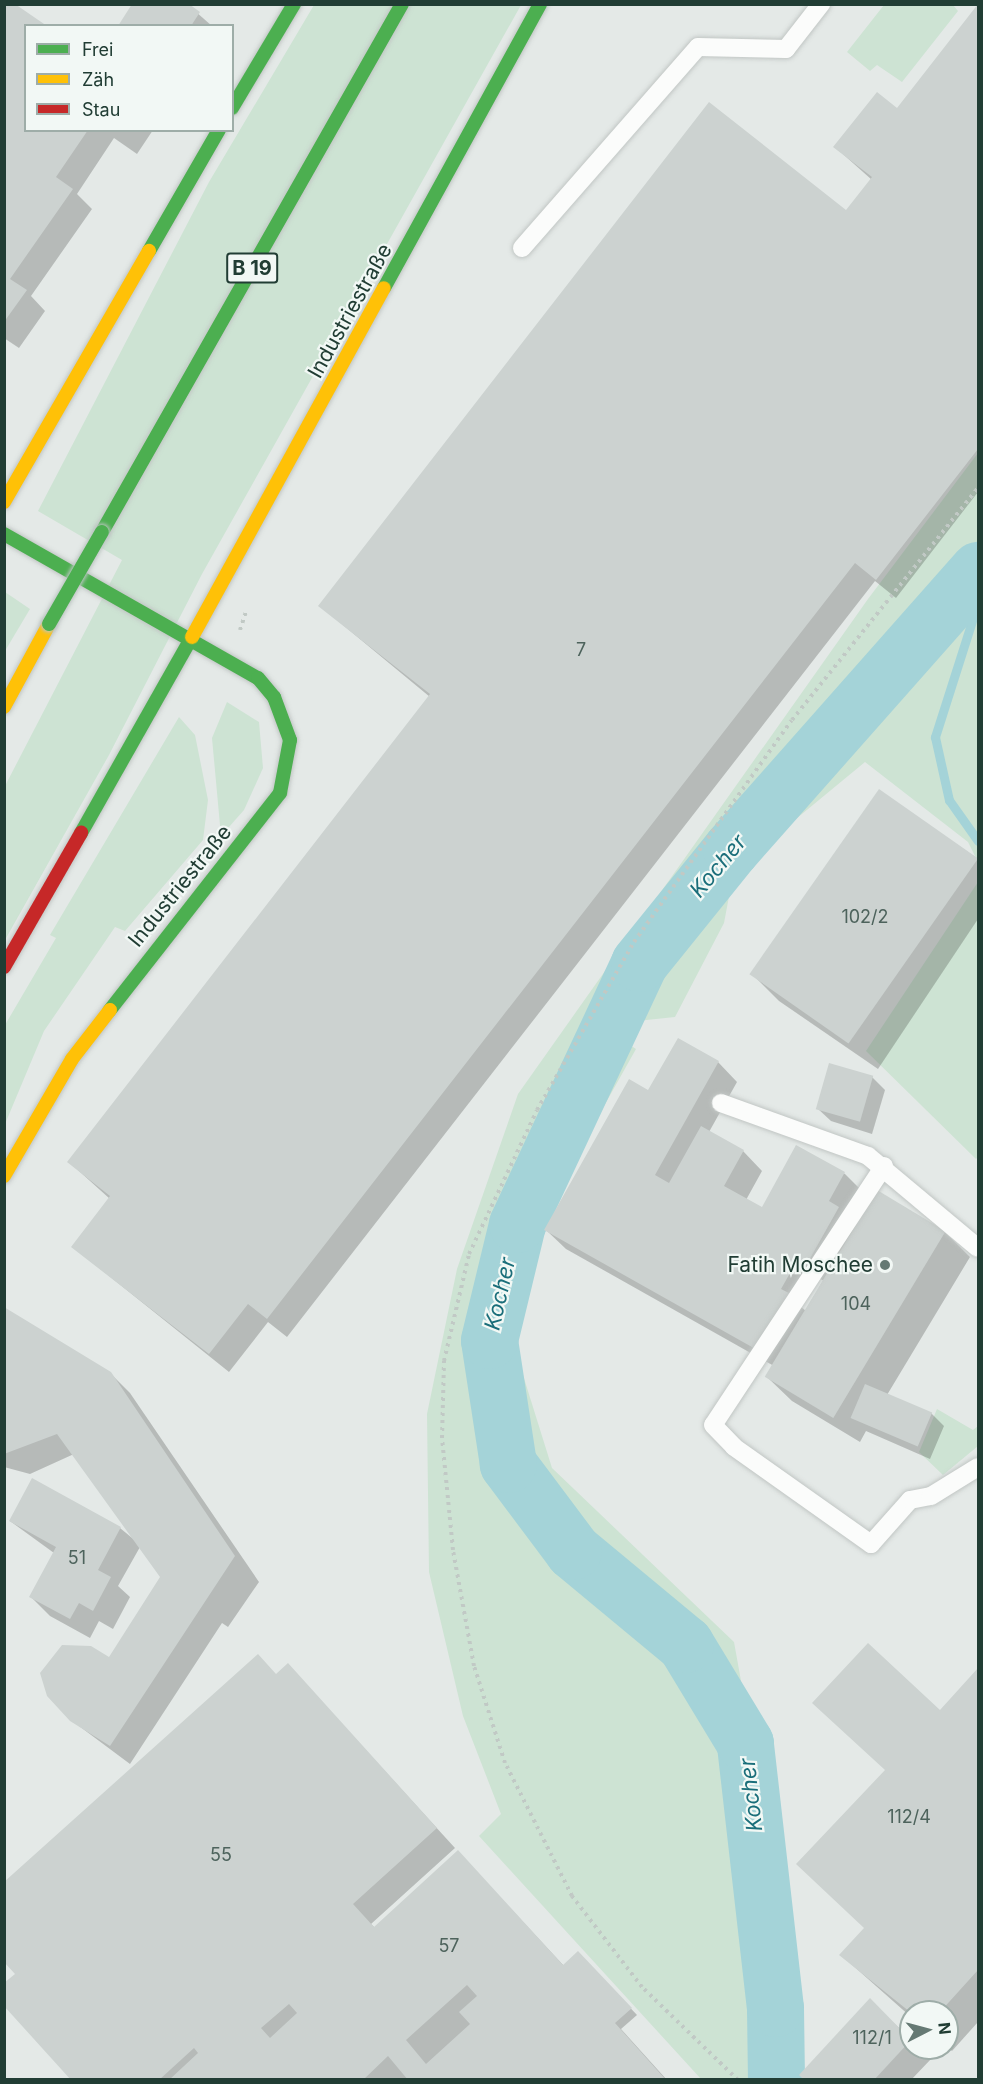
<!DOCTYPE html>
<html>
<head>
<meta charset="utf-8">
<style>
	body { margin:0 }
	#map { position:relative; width:983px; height:2084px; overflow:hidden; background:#e4e9e7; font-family:Inter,sans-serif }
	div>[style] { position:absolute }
	.green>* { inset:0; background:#cde3d3 }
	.shadow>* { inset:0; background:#0003 }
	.stream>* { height:9px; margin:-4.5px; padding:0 4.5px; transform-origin:4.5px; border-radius:4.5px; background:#a4d3d8 }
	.river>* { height:57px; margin:-28.5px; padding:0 28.5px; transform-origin:28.5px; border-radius:28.5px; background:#a4d3d8 }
	.building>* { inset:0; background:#ccd2d0; transform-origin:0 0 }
	.path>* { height:4px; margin-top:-2px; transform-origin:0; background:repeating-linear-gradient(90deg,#c1c9c5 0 3px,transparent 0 7.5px) }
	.roads { filter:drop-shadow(0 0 2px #c1c6c4) drop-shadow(0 0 2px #c1c6c4) }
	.lane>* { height:18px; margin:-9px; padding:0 9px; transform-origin:9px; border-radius:9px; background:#fbfcfb }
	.fast>* { height:14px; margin:-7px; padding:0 7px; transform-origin:7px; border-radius:7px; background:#4caf50 }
	.slow>* { height:14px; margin:-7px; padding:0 7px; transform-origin:7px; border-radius:7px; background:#ffc107 }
	.jam>* { height:14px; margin:-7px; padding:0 7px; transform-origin:7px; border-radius:7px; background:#c62828 }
	.bridges { filter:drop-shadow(0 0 2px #bcc5c2) drop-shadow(0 0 2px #bcc5c2) }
	.fast-bridge>* { height:14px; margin:-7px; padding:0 7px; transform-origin:7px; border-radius:7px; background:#4caf50 }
	.dots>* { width:16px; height:16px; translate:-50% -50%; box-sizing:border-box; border:3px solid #f2f8f5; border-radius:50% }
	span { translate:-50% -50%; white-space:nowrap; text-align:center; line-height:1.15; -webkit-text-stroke:4.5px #f2f8f5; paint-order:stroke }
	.number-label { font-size:18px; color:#4d635c }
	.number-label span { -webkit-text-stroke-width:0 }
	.shield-label span { padding:2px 4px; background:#f2f8f5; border:2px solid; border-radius:4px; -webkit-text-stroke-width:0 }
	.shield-label { font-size:20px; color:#213d34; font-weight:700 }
	.street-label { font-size:21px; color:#213d34 }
	.poi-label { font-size:21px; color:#213d34 }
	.right { translate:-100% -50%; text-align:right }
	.water-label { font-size:22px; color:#1a6e7a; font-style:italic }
	.frame { position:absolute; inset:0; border:6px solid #213d34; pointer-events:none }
	.legend { position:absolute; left:24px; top:24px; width:210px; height:108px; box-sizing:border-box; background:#f2f8f5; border:2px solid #9eada8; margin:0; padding:8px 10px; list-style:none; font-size:18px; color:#213d34 }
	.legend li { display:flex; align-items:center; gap:12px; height:30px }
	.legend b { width:30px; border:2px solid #9eada8 }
	.north { position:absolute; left:899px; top:2000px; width:60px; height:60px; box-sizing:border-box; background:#f2f8f5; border:2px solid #9eada8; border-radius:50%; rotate:84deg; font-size:16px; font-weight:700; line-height:24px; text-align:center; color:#213d34 }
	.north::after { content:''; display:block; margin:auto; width:21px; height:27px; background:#657973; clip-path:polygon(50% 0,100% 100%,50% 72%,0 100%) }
</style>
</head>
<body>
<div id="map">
	<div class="green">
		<div style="clip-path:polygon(314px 5px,521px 5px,202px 574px,109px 755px,5px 940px,5px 786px,122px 560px,38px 511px,209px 182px)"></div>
		<div style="clip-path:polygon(884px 5px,953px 5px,958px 11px,902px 82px,877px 65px,870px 71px,847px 52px)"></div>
		<div style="clip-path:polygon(978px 453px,978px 862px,968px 842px,865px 762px,734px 870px,724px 923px,675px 1017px,599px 1025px,636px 1049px,498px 1295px,552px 1468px,734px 1642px,796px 1986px,794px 2079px,701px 2079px,479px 1836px,501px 1814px,463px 1716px,429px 1572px,427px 1414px,457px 1269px,518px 1094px,868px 599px)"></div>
		<div style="clip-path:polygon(5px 592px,30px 609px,5px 651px)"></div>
		<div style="clip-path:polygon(227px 702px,259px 722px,263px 768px,244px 810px,221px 836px,212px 738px)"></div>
		<div style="clip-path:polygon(179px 717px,195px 735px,208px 800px,203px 840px,125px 931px,115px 927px,44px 1031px,5px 1124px,5px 1025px,56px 938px,50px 935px)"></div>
		<div style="clip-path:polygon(978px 882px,978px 1157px,976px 1159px,866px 1051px)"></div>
		<div style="clip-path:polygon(937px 1409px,973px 1430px,978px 1426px,978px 1446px,943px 1475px,919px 1452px)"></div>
	</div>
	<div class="shadow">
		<div style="clip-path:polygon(4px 4px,26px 26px,26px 130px,153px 130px,137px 154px,114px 138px,77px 194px,92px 209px,31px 296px,45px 311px,19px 348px,4px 338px)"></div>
		<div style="clip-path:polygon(187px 4px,212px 26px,120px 26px)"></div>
		<div style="clip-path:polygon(978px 6px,978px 492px,896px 598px,875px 581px,287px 1337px,268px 1322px,229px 1372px,73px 1247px,110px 1199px,69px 1162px,430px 697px,320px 606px,846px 212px,872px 180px,835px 147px,897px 110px)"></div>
		<div style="clip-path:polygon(879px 791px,978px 859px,978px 919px,878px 1069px,779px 1001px,754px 976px)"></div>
		<div style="clip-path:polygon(evenodd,718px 1062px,737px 1082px,709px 1132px,743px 1151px,762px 1171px,746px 1200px,762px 1209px,797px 1147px,845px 1174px,864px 1193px,849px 1219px,857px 1227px,945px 1232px,970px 1257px,887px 1395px,931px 1413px,944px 1426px,930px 1459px,866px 1431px,860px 1442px,792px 1401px,767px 1377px,774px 1366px,566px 1249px,546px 1230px,649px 1092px,718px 1062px,817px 1277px,824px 1281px,806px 1311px,801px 1307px,817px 1277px)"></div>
		<div style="clip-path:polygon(872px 1077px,885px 1090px,872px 1134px,831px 1121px,817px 1108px)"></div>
		<div style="clip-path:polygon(4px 1308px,110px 1373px,130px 1393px,259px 1582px,228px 1627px,222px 1623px,130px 1764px,71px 1720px,161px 1577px,140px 1547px,118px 1586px,130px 1597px,113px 1629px,99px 1621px,90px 1638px,50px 1616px,31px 1597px,54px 1553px,10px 1521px,120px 1528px,137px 1542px,74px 1454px,30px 1474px,4px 1467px)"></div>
		<div style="clip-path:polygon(288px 1665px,455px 1848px,371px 1924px,375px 1928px,458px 1852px,564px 1966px,584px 1959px,637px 2015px,621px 2029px,667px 2080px,73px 2080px,17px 1974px)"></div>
		<div style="clip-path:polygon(978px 1670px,978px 2022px,952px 2051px,947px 2047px,947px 2012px,911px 2012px,911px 2017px,841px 1955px,865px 1929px,939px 1712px)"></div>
		<div style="clip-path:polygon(870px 2001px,911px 2039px,911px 2048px,920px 2048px,931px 2059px,911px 2080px,806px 2080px)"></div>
	</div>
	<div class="stream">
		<div style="left:978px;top:602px;width:142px;rotate:107.7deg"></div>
		<div style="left:935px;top:737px;width:65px;rotate:77.5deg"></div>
		<div style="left:949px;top:800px;width:50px;rotate:54.7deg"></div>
	</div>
	<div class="river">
		<div style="left:776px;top:2080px;width:72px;rotate:-90.8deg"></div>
		<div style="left:775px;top:2008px;width:267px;rotate:-96.5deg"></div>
		<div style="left:745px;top:1743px;width:116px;rotate:-121.2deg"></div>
		<div style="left:685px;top:1644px;width:146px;rotate:-140.3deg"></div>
		<div style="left:573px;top:1551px;width:109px;rotate:-126.8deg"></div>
		<div style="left:508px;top:1464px;width:125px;rotate:-98.7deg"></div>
		<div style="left:489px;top:1340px;width:119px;rotate:-76.4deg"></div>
		<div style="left:517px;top:1224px;width:288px;rotate:-64.9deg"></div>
		<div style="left:639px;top:963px;width:146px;rotate:-51.1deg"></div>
		<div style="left:731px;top:849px;width:373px;rotate:-48.5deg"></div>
	</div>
	<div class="building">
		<div style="clip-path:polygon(4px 4px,15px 4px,47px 26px,26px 26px,26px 130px,88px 130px,56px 177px,73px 189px,10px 279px,27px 290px,4px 322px)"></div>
		<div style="clip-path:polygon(132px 4px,189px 4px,200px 12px,191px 26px,118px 26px)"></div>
		<div style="clip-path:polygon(978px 4px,978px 449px,876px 580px,855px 563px,267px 1319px,248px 1304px,209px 1354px,71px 1247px,110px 1196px,67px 1162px,430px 694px,318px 606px,709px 102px,846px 210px,872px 177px,833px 147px,877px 92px,897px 108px)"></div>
		<div style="left:879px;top:789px;width:121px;height:226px;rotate:35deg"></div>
		<div style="clip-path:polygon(678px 1038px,719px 1061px,655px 1175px,669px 1183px,701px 1126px,744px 1150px,724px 1186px,762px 1207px,796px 1145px,845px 1172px,829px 1201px,839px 1207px,807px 1264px,798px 1259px,781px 1289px,791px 1294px,759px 1351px,544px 1230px,629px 1079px,648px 1090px)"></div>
		<div style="left:829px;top:1063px;width:46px;height:48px;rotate:16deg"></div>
		<div style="left:877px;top:1190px;width:80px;height:218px;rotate:31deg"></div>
		<div style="clip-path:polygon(4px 1307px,111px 1372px,235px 1556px,110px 1746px,70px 1721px,47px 1696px,40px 1673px,62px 1645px,91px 1646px,109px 1657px,160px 1577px,57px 1434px,4px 1454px)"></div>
		<div style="left:865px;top:1384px;width:73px;height:37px;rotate:23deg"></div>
		<div style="clip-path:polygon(32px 1478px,121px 1527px,98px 1570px,111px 1577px,93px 1611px,79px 1603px,70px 1619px,29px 1597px,56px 1547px,9px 1521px)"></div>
		<div style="clip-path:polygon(868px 1643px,940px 1710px,978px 1668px,978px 1970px,940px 2012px,910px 2012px,839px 1955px,864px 1928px,796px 1864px,885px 1770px,812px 1703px)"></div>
		<div style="clip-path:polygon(evenodd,258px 1654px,276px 1674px,288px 1663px,437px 1828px,353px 1904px,374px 1927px,458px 1850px,563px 1965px,578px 1951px,632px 2008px,615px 2023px,666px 2080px,408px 2080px,388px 2056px,363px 2080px,169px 2080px,198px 2053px,194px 2048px,159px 2080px,71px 2080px,4px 2006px,4px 1983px,15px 1974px,4px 1962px,4px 1882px,258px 1654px,467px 1985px,477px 1996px,459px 2012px,470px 2024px,426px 2064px,406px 2040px,467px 1985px,258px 1654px,289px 2004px,297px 2013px,270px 2038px,261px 2028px,289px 2004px)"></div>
		<div style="clip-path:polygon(870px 1998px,911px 2040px,874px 2080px,804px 2080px,799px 2075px)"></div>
	</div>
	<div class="path">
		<div style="left:240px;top:630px;width:22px;rotate:-72deg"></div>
		<div style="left:738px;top:2080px;width:134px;rotate:-135.9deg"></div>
		<div style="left:642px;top:1987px;width:115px;rotate:-127.6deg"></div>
		<div style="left:572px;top:1896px;width:149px;rotate:-116.7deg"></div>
		<div style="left:505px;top:1763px;width:102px;rotate:-107.7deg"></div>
		<div style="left:474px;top:1666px;width:118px;rotate:-100.3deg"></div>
		<div style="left:453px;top:1550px;width:113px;rotate:-95.6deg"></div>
		<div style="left:442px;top:1438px;width:77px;rotate:-88.5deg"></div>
		<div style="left:444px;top:1361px;width:110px;rotate:-76.8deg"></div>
		<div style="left:469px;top:1254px;width:159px;rotate:-64.7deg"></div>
		<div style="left:537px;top:1110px;width:194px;rotate:-60deg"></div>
		<div style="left:634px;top:942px;width:272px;rotate:-54.6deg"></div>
		<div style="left:792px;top:720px;width:297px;rotate:-51.3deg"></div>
	</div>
	<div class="roads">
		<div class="lane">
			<div style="left:522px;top:248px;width:267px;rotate:-48.8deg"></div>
			<div style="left:698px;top:47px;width:88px;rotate:1.3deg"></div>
			<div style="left:786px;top:49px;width:57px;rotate:-52.1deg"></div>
			<div style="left:721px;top:1103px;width:156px;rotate:19.8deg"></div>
			<div style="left:868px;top:1156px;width:143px;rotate:39.9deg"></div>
			<div style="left:884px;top:1166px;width:310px;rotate:123.4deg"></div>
			<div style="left:713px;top:1425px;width:30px;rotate:46deg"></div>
			<div style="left:734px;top:1447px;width:168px;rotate:35.3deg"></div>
			<div style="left:871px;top:1544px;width:59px;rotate:-48.4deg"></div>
			<div style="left:910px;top:1500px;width:21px;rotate:-11deg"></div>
			<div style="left:931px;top:1496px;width:55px;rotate:-31.7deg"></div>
		</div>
		<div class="fast">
			<div style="left:232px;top:108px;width:121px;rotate:-59.2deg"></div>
			<div style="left:149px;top:251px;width:140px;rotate:-60deg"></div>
			<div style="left:384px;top:288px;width:324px;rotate:-61.2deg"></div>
			<div style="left:102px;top:532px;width:607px;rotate:-60.4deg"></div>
			<div style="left:4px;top:534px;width:292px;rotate:29.6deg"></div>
			<div style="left:258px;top:678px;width:25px;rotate:50deg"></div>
			<div style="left:274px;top:697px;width:46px;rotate:69.6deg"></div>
			<div style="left:290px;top:740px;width:54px;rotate:100.7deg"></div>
			<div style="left:280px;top:793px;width:276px;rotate:128.1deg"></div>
			<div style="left:81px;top:833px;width:225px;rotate:-60.5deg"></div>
		</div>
		<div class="slow">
			<div style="left:4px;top:502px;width:290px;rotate:-60deg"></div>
			<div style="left:192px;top:637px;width:398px;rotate:-61.2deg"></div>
			<div style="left:4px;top:707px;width:94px;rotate:-61.5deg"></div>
			<div style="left:4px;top:1176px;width:135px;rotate:-59.8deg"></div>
			<div style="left:72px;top:1059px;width:62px;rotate:-52.2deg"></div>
		</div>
		<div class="jam">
			<div style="left:4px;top:967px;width:155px;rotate:-60.1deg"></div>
		</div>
	</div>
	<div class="bridges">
		<div class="fast-bridge">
			<div style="left:49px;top:624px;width:106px;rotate:-60.1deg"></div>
		</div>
	</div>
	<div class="dots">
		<div style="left:885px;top:1265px;background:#657973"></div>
	</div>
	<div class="number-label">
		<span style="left:581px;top:650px">7</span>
		<span style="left:865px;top:917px">102/2</span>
		<span style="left:856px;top:1304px">104</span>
		<span style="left:77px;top:1558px">51</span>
		<span style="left:909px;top:1817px">112/4</span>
		<span style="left:221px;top:1855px">55</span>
		<span style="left:449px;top:1946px">57</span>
		<span style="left:872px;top:2038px">112/1</span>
	</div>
	<div class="shield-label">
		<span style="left:252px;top:268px">B 19</span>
	</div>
	<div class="street-label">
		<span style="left:350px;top:311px;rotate:-61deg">Industriestraße</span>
		<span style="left:180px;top:886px;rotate:-51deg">Industriestraße</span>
	</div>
	<div class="poi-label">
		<span class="right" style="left:873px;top:1265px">Fatih Moschee</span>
	</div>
	<div class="water-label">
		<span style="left:718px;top:866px;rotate:-50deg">Kocher</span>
		<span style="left:500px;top:1294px;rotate:-77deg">Kocher</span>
		<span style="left:751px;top:1795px;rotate:-96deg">Kocher</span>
	</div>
	<div class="frame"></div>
	<ul class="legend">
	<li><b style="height:8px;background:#4caf50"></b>Frei</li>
	<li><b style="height:8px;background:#ffc107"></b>Zäh</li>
	<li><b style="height:8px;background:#c62828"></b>Stau</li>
	</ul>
	<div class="north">N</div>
</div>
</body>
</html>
